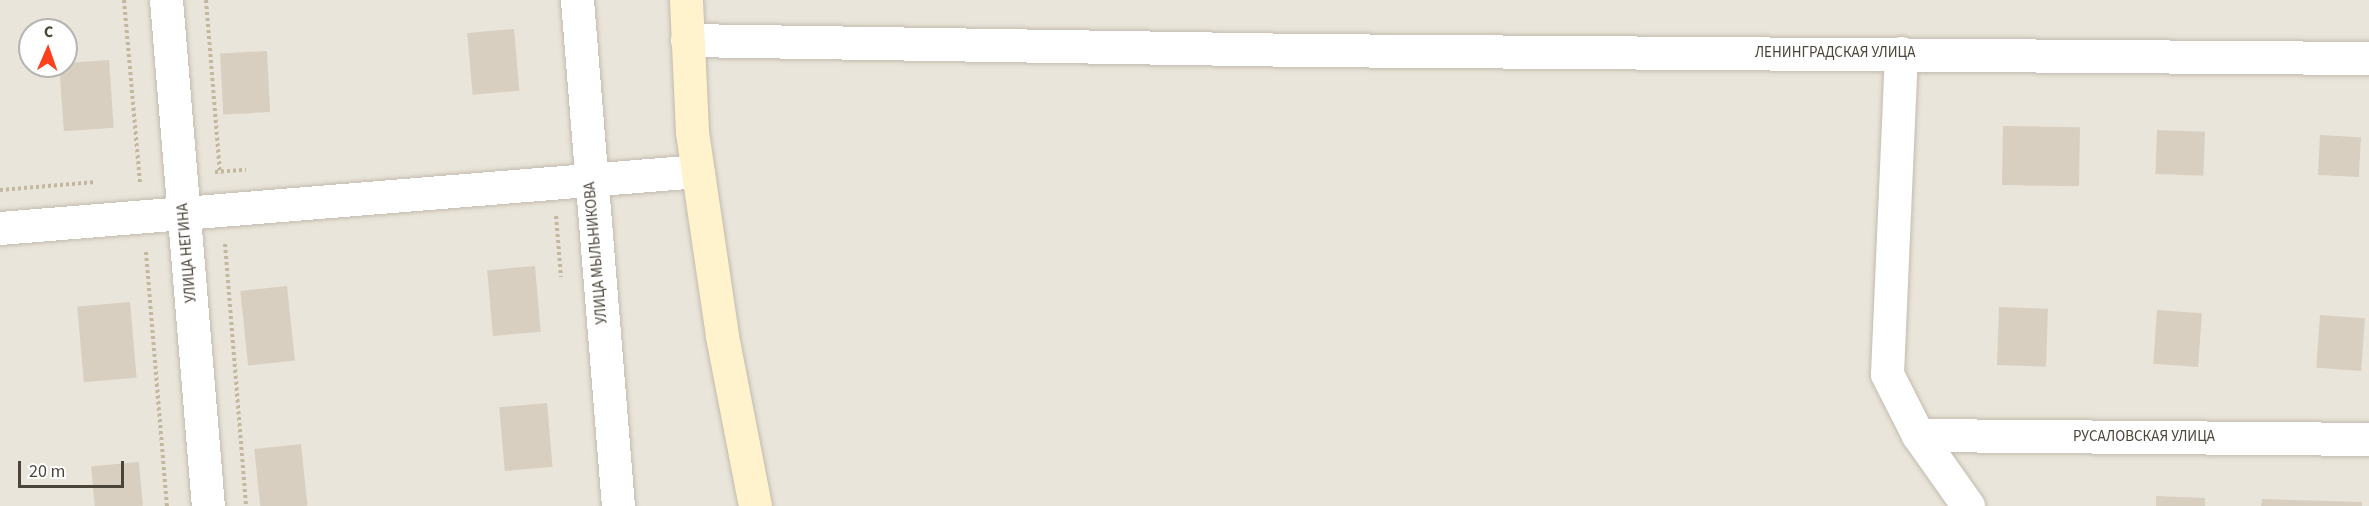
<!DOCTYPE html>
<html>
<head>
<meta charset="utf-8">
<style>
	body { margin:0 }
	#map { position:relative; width:2369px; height:506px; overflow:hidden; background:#f6f3ec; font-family:"Source Sans 3",sans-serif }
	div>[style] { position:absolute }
	.residential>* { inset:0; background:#eae5da }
	.building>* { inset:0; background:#d8cfc1; transform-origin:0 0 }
	.path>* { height:4px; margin-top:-2px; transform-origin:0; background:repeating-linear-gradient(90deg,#c4b79f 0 3px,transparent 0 6px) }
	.roads { filter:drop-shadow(0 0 2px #c2bbae) drop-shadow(0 0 2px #c2bbae) }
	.street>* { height:33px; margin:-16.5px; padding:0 16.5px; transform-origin:16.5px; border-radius:16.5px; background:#fff }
	.secondary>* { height:33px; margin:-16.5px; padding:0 16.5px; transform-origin:16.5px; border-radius:16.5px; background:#fff3cd }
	span { translate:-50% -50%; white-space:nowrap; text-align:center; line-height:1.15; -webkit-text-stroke:4.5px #fff; paint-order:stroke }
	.street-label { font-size:15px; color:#4b4439 }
	.north { position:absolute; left:18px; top:18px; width:60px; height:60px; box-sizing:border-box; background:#fff; border:2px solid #b7b4b0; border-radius:50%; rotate:2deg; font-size:16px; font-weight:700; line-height:24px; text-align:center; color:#4b4439 }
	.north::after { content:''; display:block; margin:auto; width:21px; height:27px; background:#fc3f1d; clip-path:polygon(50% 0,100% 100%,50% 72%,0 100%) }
	.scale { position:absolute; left:18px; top:461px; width:106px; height:27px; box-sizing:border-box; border:3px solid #4b4439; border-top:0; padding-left:8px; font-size:18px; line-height:21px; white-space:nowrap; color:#4b4439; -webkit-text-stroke:4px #fff; paint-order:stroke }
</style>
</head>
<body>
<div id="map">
	<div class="residential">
		<div style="clip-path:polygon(evenodd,0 0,2369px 0,2369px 506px,0 506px,0 0,30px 30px,66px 30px,66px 66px,30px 66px,30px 30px)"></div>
	</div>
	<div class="building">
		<div style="left:514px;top:29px;width:62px;height:47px;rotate:85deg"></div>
		<div style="left:267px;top:51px;width:61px;height:47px;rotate:87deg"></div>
		<div style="left:109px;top:60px;width:68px;height:50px;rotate:86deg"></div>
		<div style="left:2003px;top:126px;width:77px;height:59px;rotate:1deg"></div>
		<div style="left:2157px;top:130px;width:48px;height:44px;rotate:2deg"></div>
		<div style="left:2320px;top:135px;width:41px;height:40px;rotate:3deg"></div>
		<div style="left:535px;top:266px;width:66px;height:48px;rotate:85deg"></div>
		<div style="left:287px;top:286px;width:75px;height:47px;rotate:84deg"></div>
		<div style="left:130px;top:302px;width:76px;height:53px;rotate:85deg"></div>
		<div style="left:1999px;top:307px;width:49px;height:58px;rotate:2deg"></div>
		<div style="left:2157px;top:310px;width:45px;height:54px;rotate:4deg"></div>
		<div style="left:2320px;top:315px;width:45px;height:53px;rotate:4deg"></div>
		<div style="left:547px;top:403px;width:64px;height:48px;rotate:85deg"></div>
		<div style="left:301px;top:444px;width:62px;height:47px;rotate:84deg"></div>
		<div style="left:139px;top:462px;width:44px;height:48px;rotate:85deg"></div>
		<div style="clip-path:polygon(2156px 496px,2205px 498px,2205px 506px,2156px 506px)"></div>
		<div style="clip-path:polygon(2262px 499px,2362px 502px,2362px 506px,2261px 506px)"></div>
	</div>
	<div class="path">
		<div style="left:124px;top:0;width:183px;rotate:85deg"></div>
		<div style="left:206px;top:0;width:174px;rotate:85.4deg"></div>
		<div style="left:215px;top:172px;width:31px;rotate:-4deg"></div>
		<div style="left:0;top:190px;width:96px;rotate:-4.8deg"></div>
		<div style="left:556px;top:216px;width:61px;rotate:85.3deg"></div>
		<div style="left:225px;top:244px;width:263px;rotate:85.4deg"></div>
		<div style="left:146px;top:252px;width:255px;rotate:85.3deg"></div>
	</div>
	<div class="roads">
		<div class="street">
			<div style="left:166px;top:0;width:508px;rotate:85.26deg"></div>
			<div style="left:577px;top:0;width:508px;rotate:85.37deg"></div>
			<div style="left:687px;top:40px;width:615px;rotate:0.93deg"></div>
			<div style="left:1302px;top:50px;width:1067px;rotate:0.43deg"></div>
			<div style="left:1901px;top:53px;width:321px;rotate:92.5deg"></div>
			<div style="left:1887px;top:374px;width:68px;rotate:63.1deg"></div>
			<div style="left:1918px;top:435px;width:87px;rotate:54.8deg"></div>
			<div style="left:0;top:228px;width:700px;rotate:-4.67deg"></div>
			<div style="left:1918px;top:435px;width:451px;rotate:0.5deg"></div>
		</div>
		<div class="secondary">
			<div style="left:686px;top:0;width:132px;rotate:87.4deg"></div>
			<div style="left:692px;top:132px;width:206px;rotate:81.6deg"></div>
			<div style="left:722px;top:336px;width:173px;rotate:79deg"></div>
		</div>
	</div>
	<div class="street-label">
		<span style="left:1835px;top:53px">ЛЕНИНГРАДСКАЯ УЛИЦА</span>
		<span style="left:187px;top:253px;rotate:-95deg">УЛИЦА НЕГИНА</span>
		<span style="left:596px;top:253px;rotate:-95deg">УЛИЦА МЫЛЬНИКОВА</span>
		<span style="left:2144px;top:437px">РУСАЛОВСКАЯ УЛИЦА</span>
	</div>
	<div class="north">С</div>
	<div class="scale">20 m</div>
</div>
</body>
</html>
